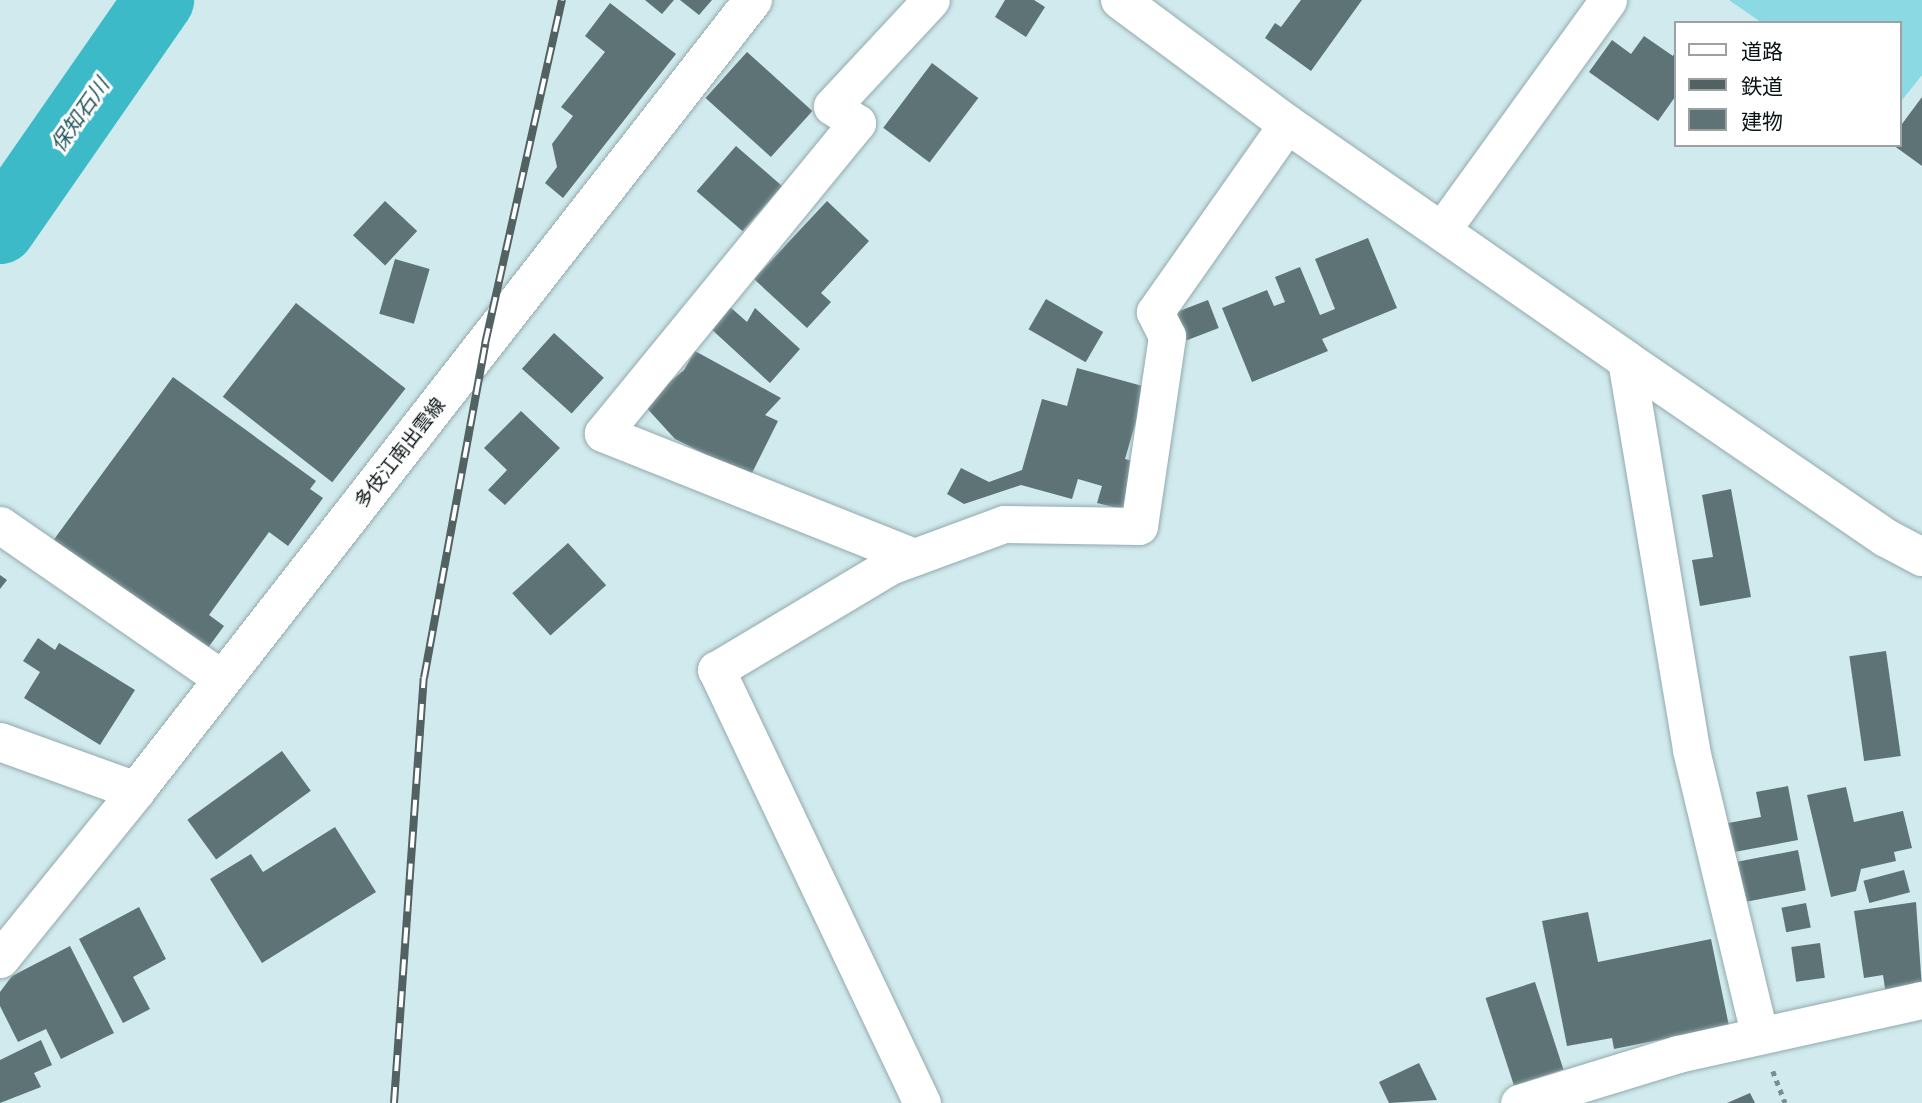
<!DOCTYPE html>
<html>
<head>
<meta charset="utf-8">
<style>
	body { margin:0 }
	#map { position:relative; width:1922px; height:1103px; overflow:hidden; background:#d1eaed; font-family:Helvetica,"Noto Sans JP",sans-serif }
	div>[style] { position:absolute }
	.green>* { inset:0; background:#8bd9e2 }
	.river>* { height:70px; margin:-35px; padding:0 35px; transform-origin:35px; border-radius:35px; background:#3dbac8 }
	.building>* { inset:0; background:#5d7376; transform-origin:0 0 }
	.path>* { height:4.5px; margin-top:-2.25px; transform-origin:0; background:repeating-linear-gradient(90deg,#7a8c8e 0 5px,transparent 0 10px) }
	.roads { filter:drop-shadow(0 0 2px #93aaad) drop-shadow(0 0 2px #93aaad) }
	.street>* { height:37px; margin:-18.5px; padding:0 18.5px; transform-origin:18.5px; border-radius:18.5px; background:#fff }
	.secondary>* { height:38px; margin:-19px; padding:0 19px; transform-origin:19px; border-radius:19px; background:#fff }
	.rail>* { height:8px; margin-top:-4px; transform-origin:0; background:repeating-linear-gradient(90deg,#fff 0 16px,#526162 0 32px); box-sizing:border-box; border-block:2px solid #526162 }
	span { translate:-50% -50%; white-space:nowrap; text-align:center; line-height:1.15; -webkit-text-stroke:6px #fff; paint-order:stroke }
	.street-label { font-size:19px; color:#0b1415 }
	.water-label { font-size:21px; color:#24575d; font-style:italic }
	.legend { position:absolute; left:1674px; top:21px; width:228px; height:126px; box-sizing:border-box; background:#fff; border:2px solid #9da1a1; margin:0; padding:9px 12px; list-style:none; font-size:21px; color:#0b1415 }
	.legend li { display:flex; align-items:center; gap:14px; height:35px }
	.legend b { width:35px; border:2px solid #9da1a1 }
</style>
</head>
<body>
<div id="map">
	<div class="green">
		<div style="clip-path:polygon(1729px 0,1922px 0,1922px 75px,1899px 104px,1899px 23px,1762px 23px)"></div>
	</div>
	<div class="river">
		<div style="left:0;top:229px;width:279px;rotate:-55.2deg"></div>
	</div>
	<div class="building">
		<div style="clip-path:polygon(645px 0,674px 0,662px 14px)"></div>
		<div style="clip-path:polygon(680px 0,712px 0,699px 15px)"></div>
		<div style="clip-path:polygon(1005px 0,1034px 0,1045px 7px,1026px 37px,995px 17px)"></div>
		<div style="clip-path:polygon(1301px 0,1362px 0,1311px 71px,1265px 38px,1275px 23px,1281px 27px)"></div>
		<div style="clip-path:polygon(610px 3px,676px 54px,563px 198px,545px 183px,557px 167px,552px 144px,573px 116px,561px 107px,605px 52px,585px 36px)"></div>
		<div style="clip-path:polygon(1644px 36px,1673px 56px,1675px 52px,1675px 97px,1658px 121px,1589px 72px,1612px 40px,1631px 54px)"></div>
		<div style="left:747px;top:52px;width:88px;height:62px;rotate:42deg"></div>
		<div style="left:932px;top:63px;width:58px;height:81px;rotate:37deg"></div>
		<div style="clip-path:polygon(1922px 97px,1922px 166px,1893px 145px,1899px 145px,1899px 128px)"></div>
		<div style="left:736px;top:146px;width:61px;height:60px;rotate:41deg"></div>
		<div style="left:385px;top:201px;width:44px;height:47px;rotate:43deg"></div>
		<div style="clip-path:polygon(827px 201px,869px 241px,821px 293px,831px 302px,807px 328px,754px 279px)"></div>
		<div style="clip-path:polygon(1368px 238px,1397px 308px,1322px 339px,1328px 351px,1252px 382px,1222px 308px,1267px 290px,1274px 306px,1285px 302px,1275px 277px,1300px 267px,1320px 315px,1335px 309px,1315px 259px)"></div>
		<div style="left:395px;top:259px;width:36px;height:57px;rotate:16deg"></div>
		<div style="left:1046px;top:299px;width:66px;height:35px;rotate:30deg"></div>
		<div style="left:1208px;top:300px;width:30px;height:39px;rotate:69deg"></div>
		<div style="left:296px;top:303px;width:139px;height:119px;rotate:38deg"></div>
		<div style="clip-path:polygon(729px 306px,747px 322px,755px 308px,800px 349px,770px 383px,709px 327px)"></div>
		<div style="left:554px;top:333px;width:67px;height:48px;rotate:42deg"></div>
		<div style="clip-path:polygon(695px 351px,781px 398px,765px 415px,778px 421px,750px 477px,675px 439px,643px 404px,684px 370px)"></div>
		<div style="clip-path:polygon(1077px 368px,1146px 387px,1125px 459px,1143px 464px,1129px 511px,1097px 503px,1102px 486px,1078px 479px,1072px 499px,1021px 485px,964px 504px,947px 494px,961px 468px,989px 482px,1022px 470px,1042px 399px,1067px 406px)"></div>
		<div style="clip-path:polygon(173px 377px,316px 481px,310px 489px,323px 498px,288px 546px,269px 532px,209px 615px,224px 626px,199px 660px,47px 549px)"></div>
		<div style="clip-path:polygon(521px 411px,560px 448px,505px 505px,488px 490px,507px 470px,484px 448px)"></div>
		<div style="clip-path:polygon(1731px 489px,1751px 597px,1700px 606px,1692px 560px,1713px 557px,1702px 495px)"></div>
		<div style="left:568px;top:543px;width:57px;height:75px;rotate:48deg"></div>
		<div style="clip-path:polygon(0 575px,7px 580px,0 589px)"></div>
		<div style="clip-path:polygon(38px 638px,55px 650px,59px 643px,135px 690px,100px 745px,24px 698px,40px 672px,23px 661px)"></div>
		<div style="left:1886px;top:651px;width:106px;height:37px;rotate:82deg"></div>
		<div style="left:282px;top:751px;width:49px;height:117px;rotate:54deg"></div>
		<div style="clip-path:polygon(1788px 786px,1798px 840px,1729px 853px,1723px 824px,1761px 817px,1756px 792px)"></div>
		<div style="clip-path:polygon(1846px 787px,1854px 822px,1903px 811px,1912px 848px,1894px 852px,1896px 861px,1861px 869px,1856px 891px,1831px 897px,1807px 795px)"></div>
		<div style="clip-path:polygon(335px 827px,376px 892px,262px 963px,210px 879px,251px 854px,263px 872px)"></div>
		<div style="left:1798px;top:850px;width:41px;height:62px;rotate:79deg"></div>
		<div style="left:1904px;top:870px;width:23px;height:42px;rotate:75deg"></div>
		<div style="clip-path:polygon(1916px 902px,1922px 989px,1886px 995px,1883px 975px,1864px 978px,1854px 911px)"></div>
		<div style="left:1806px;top:903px;width:25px;height:25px;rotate:79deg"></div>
		<div style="clip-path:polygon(139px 907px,166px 959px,133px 977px,150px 1009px,123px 1023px,79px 939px)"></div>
		<div style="clip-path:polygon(1588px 912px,1598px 962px,1711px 939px,1729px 1026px,1614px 1049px,1612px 1038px,1567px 1046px,1542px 921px)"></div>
		<div style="left:1820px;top:943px;width:35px;height:29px;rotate:82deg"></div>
		<div style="clip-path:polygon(70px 946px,114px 1033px,61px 1059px,46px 1029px,18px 1042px,0 1006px,0 992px,12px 976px)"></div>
		<div style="left:1535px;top:982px;width:92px;height:52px;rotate:72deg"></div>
		<div style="clip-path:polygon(41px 1040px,52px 1065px,34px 1073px,41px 1087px,0 1103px,0 1060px)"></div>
		<div style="clip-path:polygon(1419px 1063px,1437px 1100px,1389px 1103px,1379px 1082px)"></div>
		<div style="clip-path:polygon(1750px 1093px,1755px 1103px,1727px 1103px)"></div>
	</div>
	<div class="path">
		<div style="left:1773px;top:1071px;width:34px;rotate:69deg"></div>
	</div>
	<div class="roads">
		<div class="street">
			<div style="left:1441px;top:231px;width:285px;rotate:-54.1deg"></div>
			<div style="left:1626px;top:360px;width:395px;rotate:80.5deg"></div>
			<div style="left:1691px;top:750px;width:292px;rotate:76.5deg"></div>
			<div style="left:0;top:525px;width:270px;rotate:34.7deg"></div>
			<div style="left:914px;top:557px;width:335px;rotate:-158.3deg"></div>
			<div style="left:603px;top:433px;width:401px;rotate:-50.7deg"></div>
			<div style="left:857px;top:123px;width:30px;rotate:-146deg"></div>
			<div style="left:832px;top:106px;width:145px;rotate:-47deg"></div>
			<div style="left:0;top:959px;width:216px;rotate:-51deg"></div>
			<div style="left:922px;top:1103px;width:480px;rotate:-115.4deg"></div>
			<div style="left:716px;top:670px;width:203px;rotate:-30.9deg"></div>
			<div style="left:890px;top:566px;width:121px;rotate:-20.2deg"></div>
			<div style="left:1004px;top:524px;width:135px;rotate:0.8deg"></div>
			<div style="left:1139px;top:526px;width:192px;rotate:-81.6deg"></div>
			<div style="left:1167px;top:336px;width:27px;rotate:-117deg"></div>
			<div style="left:1155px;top:312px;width:230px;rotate:-54.9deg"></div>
			<div style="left:1519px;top:1103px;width:166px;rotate:-17.1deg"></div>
			<div style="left:1678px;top:1054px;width:250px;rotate:-12.5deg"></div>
		</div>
		<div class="secondary">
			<div style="left:1120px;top:0;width:208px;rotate:36.6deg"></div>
			<div style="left:1287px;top:124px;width:413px;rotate:34.8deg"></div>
			<div style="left:1626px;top:360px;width:315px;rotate:34.4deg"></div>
			<div style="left:1886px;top:538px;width:41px;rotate:27.8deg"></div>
			<div style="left:0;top:742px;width:145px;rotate:19.8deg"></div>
			<div style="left:136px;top:791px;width:1003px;rotate:-52.04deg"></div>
		</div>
	</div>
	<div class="rail">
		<div style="left:394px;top:1103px;width:426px;rotate:-86deg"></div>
		<div style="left:424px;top:678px;width:340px;rotate:-79.6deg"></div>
		<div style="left:485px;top:344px;width:353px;rotate:-77.4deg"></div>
	</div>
	<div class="street-label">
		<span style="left:400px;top:453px;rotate:-52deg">多伎江南出雲線</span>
	</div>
	<div class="water-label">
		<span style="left:80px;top:115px;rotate:-55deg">保知石川</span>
	</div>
	<ul class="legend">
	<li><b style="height:9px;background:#fff"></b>道路</li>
	<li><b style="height:9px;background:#526162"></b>鉄道</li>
	<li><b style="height:19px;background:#5d7376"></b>建物</li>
	</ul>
</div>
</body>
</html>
